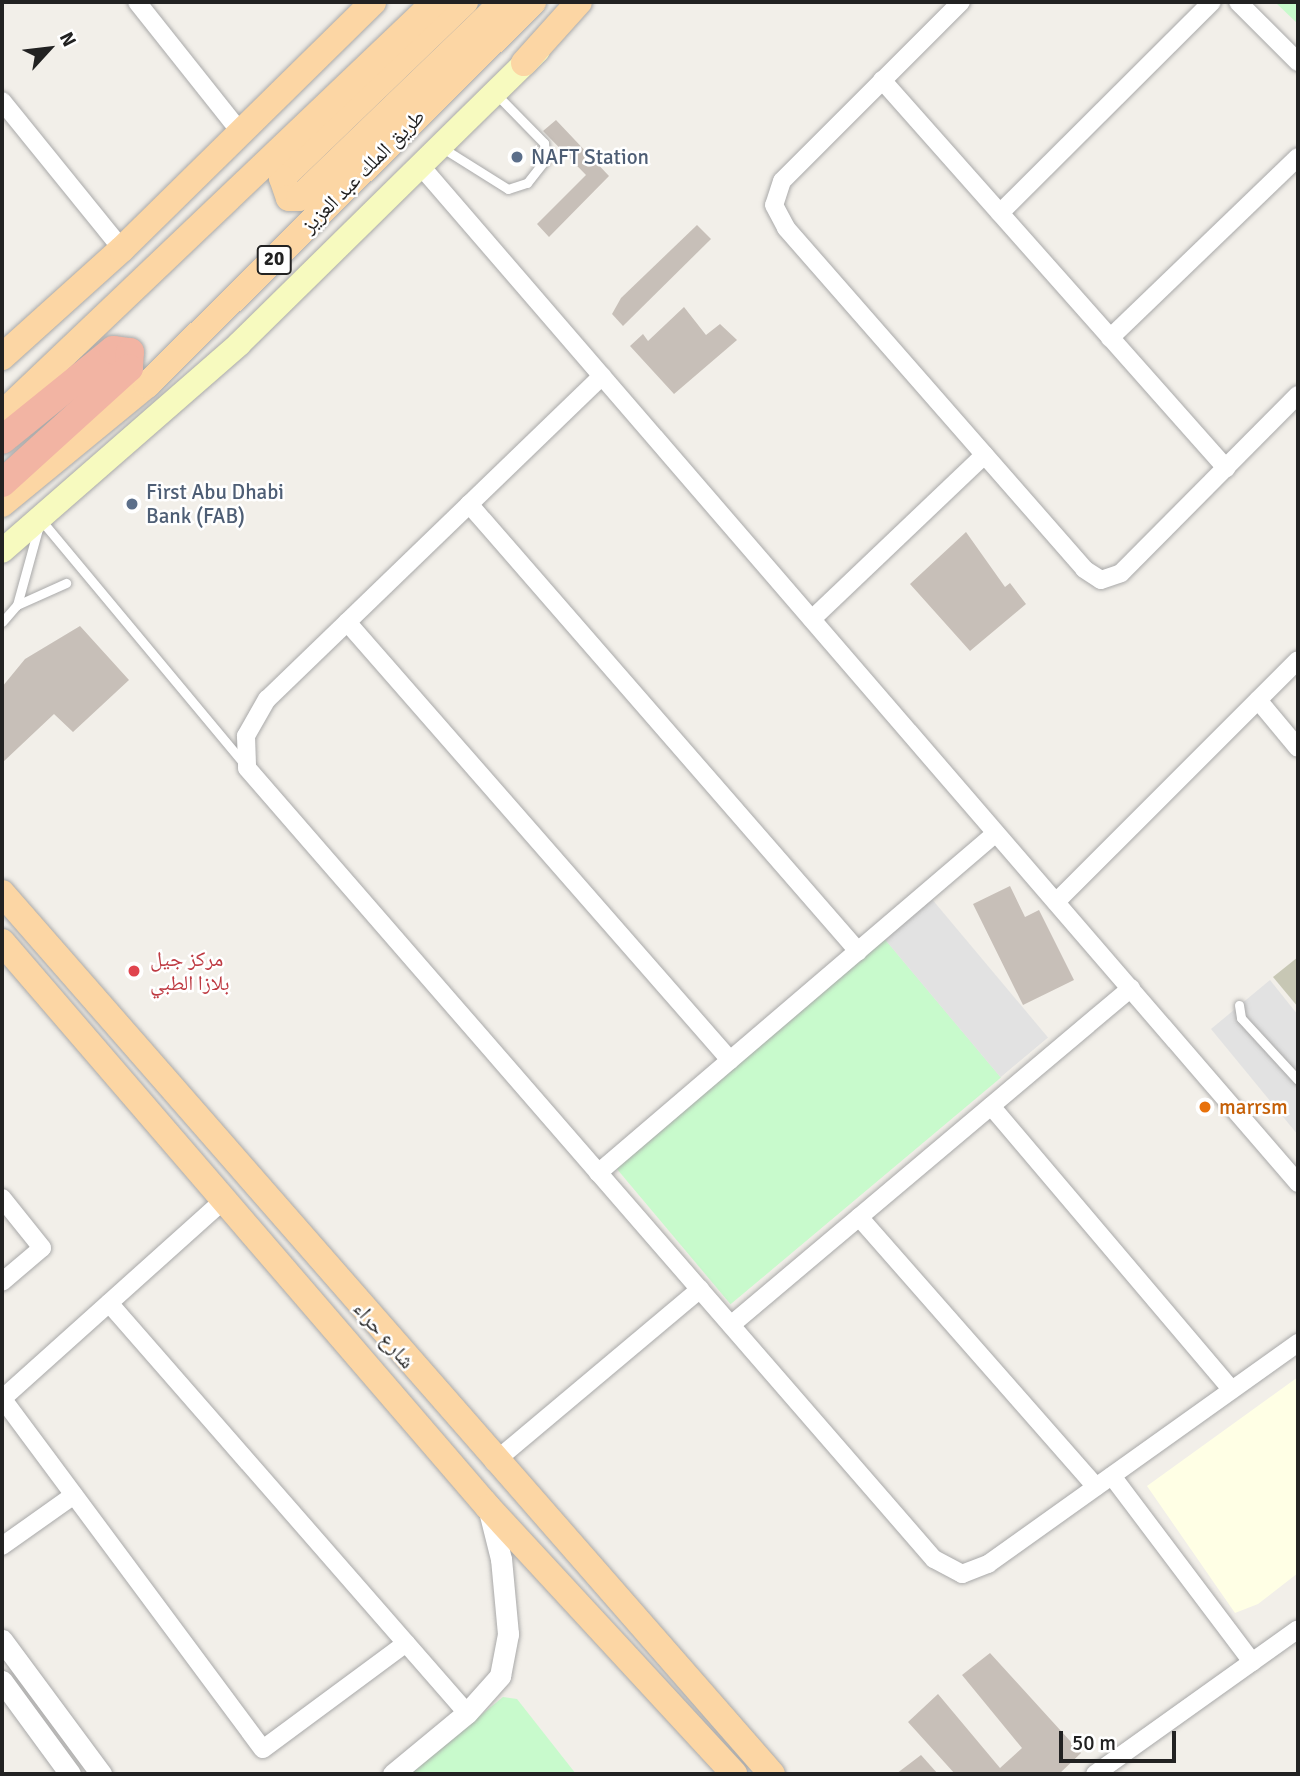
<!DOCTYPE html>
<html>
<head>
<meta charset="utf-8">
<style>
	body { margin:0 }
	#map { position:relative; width:1300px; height:1776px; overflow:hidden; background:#f2efe9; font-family:Signika,"Noto Naskh Arabic",sans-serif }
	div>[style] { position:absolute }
	.education>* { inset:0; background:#ffffe5 }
	.construction>* { inset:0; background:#c7c7b4 }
	.park>* { inset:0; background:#c8facc; transform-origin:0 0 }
	.parking>* { inset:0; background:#e2e2e2; transform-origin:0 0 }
	.building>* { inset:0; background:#c7bfb8 }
	.roads { filter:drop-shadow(0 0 2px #a9a9a9) drop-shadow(0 0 2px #a9a9a9) }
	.service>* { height:9px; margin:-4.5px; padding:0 4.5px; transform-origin:4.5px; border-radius:4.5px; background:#fff }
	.minor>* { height:18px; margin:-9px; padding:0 9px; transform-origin:9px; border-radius:9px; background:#fff }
	.tertiary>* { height:21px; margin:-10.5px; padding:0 10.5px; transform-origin:10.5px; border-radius:10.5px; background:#fff }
	.secondary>* { height:24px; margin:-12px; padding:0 12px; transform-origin:12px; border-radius:12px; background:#f7fabf }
	.primary>* { height:26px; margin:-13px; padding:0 13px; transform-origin:13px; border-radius:13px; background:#fcd6a4 }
	.trunk>* { height:28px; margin:-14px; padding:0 14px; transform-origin:14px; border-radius:14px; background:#f2b4a3 }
	.dots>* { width:19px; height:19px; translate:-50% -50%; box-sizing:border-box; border:4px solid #fff; border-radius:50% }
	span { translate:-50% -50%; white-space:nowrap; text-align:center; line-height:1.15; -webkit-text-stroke:5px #fff; paint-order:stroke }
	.shield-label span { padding:2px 5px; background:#fff; border:2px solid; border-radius:5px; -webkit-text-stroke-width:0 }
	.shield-label { font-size:19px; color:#222; font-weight:700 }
	.service-label { font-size:21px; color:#4e5e75 }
	.left { translate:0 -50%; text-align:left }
	.street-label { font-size:21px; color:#222 }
	.health-label { font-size:21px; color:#be3a42 }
	.food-label { font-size:21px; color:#c56008 }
	.frame { position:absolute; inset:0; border:4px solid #222; pointer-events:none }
	.north { position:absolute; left:14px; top:14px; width:70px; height:70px; -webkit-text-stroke:5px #fff; paint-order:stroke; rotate:63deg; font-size:19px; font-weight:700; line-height:28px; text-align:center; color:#222 }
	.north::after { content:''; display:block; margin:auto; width:24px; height:32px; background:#222; clip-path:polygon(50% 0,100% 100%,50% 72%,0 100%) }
	.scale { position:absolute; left:1059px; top:1731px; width:117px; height:32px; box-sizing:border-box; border:4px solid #222; border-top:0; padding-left:9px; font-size:21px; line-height:24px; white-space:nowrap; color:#222; -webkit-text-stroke:5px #fff; paint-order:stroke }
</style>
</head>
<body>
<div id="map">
	<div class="education">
		<div style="clip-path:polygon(1298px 1377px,1298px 1573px,1258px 1604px,1235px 1613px,1147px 1486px)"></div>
	</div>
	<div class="construction">
		<div style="clip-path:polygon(1298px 957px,1298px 1007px,1273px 977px)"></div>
	</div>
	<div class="park">
		<div style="clip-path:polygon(1275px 2px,1298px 2px,1298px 24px)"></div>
		<div style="left:884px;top:938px;width:182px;height:353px;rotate:50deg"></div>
		<div style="clip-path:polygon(503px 1697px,517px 1699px,576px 1774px,409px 1774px)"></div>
	</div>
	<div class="parking">
		<div style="left:931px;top:898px;width:182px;height:62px;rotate:50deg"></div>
		<div style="clip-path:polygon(1270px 980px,1298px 1015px,1298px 1135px,1211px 1029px)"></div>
	</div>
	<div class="building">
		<div style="clip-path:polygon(556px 120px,609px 176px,549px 237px,537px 224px,586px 175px,543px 131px)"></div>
		<div style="clip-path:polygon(697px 225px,711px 239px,623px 326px,612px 314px,621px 298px)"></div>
		<div style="clip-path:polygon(684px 307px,706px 335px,720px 324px,737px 340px,674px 394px,630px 346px,643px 334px,648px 341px)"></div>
		<div style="clip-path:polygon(966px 532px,1005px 587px,1010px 583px,1026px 604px,970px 651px,910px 584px)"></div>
		<div style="clip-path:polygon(80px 626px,129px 680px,73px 732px,54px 714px,2px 763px,2px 687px,25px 659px)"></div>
		<div style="clip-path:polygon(1010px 886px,1025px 917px,1039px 910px,1074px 980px,1023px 1005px,973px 904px)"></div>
		<div style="clip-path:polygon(990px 1653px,1081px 1753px,1059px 1774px,955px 1774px,908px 1722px,938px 1694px,1000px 1768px,1022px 1748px,962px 1675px)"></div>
		<div style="clip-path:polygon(921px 1755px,938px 1774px,896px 1774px)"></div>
	</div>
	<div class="roads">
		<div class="service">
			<div style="left:441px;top:147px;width:79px;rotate:32.1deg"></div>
			<div style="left:508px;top:189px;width:20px;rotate:-18deg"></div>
			<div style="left:527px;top:183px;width:29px;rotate:-52deg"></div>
			<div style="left:545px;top:160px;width:17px;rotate:-93deg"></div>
			<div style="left:544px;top:143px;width:67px;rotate:-134.4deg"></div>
			<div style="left:41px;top:520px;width:320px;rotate:50.2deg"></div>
			<div style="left:17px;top:605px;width:54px;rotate:-24.2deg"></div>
			<div style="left:2px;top:622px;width:23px;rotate:-49deg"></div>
			<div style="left:17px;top:605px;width:79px;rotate:-74.6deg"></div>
			<div style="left:1239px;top:1005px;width:13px;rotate:81deg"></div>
			<div style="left:1241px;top:1018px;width:84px;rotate:47.4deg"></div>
		</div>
		<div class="minor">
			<div style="left:137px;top:2px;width:169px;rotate:51.5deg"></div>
			<div style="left:961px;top:2px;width:253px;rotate:135deg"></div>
			<div style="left:782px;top:181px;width:25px;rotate:108deg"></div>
			<div style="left:774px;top:205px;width:26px;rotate:62deg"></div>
			<div style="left:786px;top:228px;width:453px;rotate:48.8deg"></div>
			<div style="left:1084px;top:569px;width:20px;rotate:33deg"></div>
			<div style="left:1101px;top:580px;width:21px;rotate:-19deg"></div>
			<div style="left:1121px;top:573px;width:251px;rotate:-45.2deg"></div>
			<div style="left:1238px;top:2px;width:85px;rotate:45deg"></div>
			<div style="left:882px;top:80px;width:519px;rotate:48.44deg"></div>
			<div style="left:2px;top:101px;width:191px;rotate:51deg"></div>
			<div style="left:419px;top:164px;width:1346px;rotate:49.22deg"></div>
			<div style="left:1000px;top:213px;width:299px;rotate:-44.9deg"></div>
			<div style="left:1110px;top:338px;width:261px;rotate:-43.9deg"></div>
			<div style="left:602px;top:376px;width:465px;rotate:136deg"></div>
			<div style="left:267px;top:699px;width:43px;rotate:119.6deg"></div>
			<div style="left:246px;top:736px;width:32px;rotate:88deg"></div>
			<div style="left:247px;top:768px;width:1048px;rotate:49.03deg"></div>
			<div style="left:934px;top:1559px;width:32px;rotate:28deg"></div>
			<div style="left:962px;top:1574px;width:28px;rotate:-21deg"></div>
			<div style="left:988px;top:1564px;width:381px;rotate:-35.5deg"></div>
			<div style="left:469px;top:504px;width:593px;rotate:48.97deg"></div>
			<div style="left:812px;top:619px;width:238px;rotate:-43.6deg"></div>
			<div style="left:347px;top:622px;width:582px;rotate:48.83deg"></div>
			<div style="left:1258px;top:700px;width:62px;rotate:50.2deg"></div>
			<div style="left:1056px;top:902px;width:342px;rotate:-45deg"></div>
			<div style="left:991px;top:1106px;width:372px;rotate:49.7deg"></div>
			<div style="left:598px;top:1173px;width:523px;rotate:-40.51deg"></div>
			<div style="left:2px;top:1198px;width:64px;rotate:51.3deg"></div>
			<div style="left:42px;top:1248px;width:52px;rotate:139.6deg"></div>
			<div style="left:859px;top:1217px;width:359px;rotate:48.7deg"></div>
			<div style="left:109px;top:1303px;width:544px;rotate:48.87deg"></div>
			<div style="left:731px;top:1325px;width:523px;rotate:-40.11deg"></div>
			<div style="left:2px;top:1398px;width:437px;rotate:53.4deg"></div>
			<div style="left:263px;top:1749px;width:178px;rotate:-36.5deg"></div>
			<div style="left:2px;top:1399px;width:298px;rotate:-41.9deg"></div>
			<div style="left:494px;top:1462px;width:269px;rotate:-40deg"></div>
			<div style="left:1112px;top:1476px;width:233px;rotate:53deg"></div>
			<div style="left:2px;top:1546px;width:88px;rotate:-35.3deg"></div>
			<div style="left:1095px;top:1774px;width:249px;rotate:-35.5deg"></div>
		</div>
		<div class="tertiary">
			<div style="left:2px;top:1640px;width:167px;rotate:53.5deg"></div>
			<div style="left:2px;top:1681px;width:115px;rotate:53.8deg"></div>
			<div style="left:393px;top:1774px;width:96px;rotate:-39.5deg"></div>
			<div style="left:467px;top:1713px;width:50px;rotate:-48.3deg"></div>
			<div style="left:500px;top:1676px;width:43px;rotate:-79.2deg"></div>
			<div style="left:508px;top:1634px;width:75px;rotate:-95.3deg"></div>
			<div style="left:501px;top:1559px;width:54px;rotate:-104deg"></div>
		</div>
		<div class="secondary">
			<div style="left:2px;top:551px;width:315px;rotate:-41.1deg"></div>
			<div style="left:239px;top:344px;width:419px;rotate:-44.5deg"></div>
		</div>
		<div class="primary">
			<div style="left:465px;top:2px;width:254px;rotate:136.1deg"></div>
			<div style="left:282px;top:178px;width:21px;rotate:71deg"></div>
			<div style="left:289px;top:198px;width:10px"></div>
			<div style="left:299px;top:198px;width:283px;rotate:-43.9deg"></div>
			<div style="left:524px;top:63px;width:82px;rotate:-48deg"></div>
			<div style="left:2px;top:357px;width:161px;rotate:-42deg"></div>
			<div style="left:122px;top:249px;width:352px;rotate:-44.5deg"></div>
			<div style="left:2px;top:414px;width:598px;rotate:-43.58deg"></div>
			<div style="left:2px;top:504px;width:188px;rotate:-39.4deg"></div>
			<div style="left:147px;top:385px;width:544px;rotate:-44.78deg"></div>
			<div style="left:2px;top:893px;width:1170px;rotate:48.85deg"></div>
			<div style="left:2px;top:942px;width:745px;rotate:49.3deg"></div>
			<div style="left:488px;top:1507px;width:363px;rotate:47.3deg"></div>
		</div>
		<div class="trunk">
			<div style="left:2px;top:440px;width:143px;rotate:-39deg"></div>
			<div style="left:113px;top:350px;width:17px;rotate:7deg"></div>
			<div style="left:130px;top:352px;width:16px;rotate:94deg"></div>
			<div style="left:129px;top:368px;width:171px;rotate:137.8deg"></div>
		</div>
	</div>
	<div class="dots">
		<div style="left:517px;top:157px;background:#5c6f8a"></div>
		<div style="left:132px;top:504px;background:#5c6f8a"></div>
		<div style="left:134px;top:971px;background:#e0444e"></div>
		<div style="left:1205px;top:1107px;background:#e8710a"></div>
	</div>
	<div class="shield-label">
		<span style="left:274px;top:260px">20</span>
	</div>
	<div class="service-label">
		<span class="left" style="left:531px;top:157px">NAFT Station</span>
		<span class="left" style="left:146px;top:504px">First Abu Dhabi<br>Bank (FAB)</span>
	</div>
	<div class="street-label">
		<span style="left:363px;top:171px;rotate:-45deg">طريق الملك عبد العزيز</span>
		<span style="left:384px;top:1335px;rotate:49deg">شارع حراء</span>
	</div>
	<div class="health-label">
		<span class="left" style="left:150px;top:971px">مركز جيل<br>بلازا الطبي</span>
	</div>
	<div class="food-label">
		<span class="left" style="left:1219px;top:1107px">marrsm</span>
	</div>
	<div class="frame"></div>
	<div class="north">N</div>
	<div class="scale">50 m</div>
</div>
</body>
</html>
